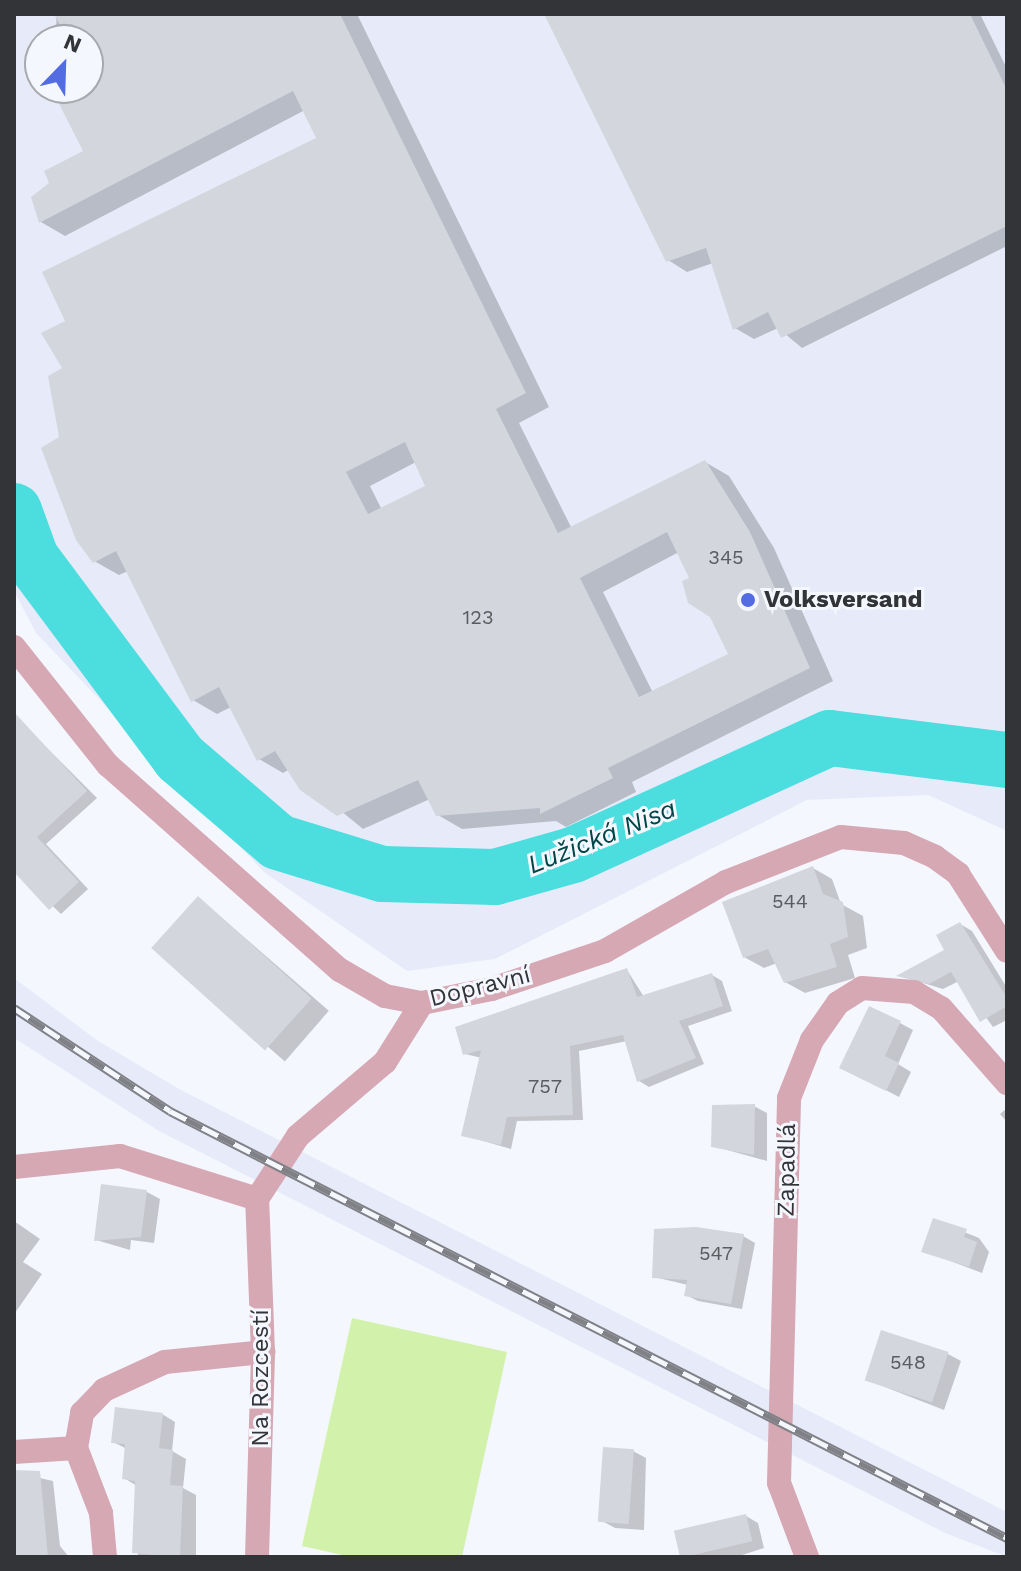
<!DOCTYPE html>
<html>
<head>
<meta charset="utf-8">
<style>
	body { margin:0 }
	#map { position:relative; width:1021px; height:1571px; overflow:hidden; background:#f5f7fe; font-family:"Work Sans",sans-serif }
	div>[style] { position:absolute }
	.built>* { inset:0; background:#e7ebf9 }
	.green>* { inset:0; background:#d2f2ac }
	.shadow>* { inset:0; background:#0003; transform-origin:0 0 }
	.river>* { height:56px; margin:-28px; padding:0 28px; transform-origin:28px; border-radius:28px; background:#4cdddf }
	.building>* { inset:0; background:#d4d6dd; transform-origin:0 0 }
	.minor>* { height:24px; margin:-12px; padding:0 12px; transform-origin:12px; border-radius:12px; background:#d5a8b4 }
	.rail>* { height:9px; margin-top:-4.5px; transform-origin:0; background:repeating-linear-gradient(90deg,#f5f7fe 0 18px,#808186 0 36px); box-sizing:border-box; border-block:2px solid #808186 }
	.dots>* { width:22px; height:22px; translate:-50% -50%; box-sizing:border-box; border:4px solid #f5f7fe; border-radius:50% }
	span { translate:-50% -50%; white-space:nowrap; text-align:center; line-height:1.15; -webkit-text-stroke:6px #f5f7fe; paint-order:stroke }
	.number-label { font-size:20px; color:#5b5c60 }
	.number-label span { -webkit-text-stroke-width:0 }
	.poi-label { font-size:24px; color:#333437; font-weight:700 }
	.left { translate:0 -50%; text-align:left }
	.street-label { font-size:24px; color:#333437 }
	.water-label { font-size:26px; color:#004546; font-style:italic }
	.frame { position:absolute; inset:0; border:16px solid #333437; pointer-events:none }
	.north { position:absolute; left:24px; top:24px; width:80px; height:80px; box-sizing:border-box; background:#f5f7fe; border:2px solid #a7a9ae; border-radius:50%; rotate:23deg; font-size:22px; font-weight:700; line-height:32px; text-align:center; color:#333437 }
	.north::after { content:''; display:block; margin:auto; width:28px; height:36px; background:#536ce2; clip-path:polygon(50% 0,100% 100%,50% 72%,0 100%) }
</style>
</head>
<body>
<div id="map">
	<div class="built">
		<div style="clip-path:polygon(evenodd,14px 14px,1007px 14px,1007px 831px,928px 795px,807px 800px,495px 959px,407px 971px,264px 872px,36px 633px,14px 591px,14px 14px,40px 40px,88px 40px,88px 88px,40px 88px,40px 40px)"></div>
		<div style="clip-path:polygon(14px 978px,98px 1041px,181px 1090px,1007px 1512px,1007px 1557px,945px 1533px,159px 1131px,14px 1038px)"></div>
	</div>
	<div class="green">
		<div style="clip-path:polygon(352px 1318px,507px 1352px,462px 1557px,351px 1557px,302px 1546px)"></div>
	</div>
	<div class="shadow">
		<div style="clip-path:polygon(evenodd,56px 14px,357px 14px,549px 407px,519px 423px,572px 529px,705px 462px,729px 476px,774px 548px,833px 681px,632px 782px,636px 792px,566px 827px,556px 821px,462px 829px,438px 815px,430px 799px,363px 829px,290px 769px,283px 773px,259px 759px,231px 707px,217px 714px,193px 700px,128px 571px,119px 575px,94px 561px,62px 438px,68px 322px,319px 139px,305px 110px,65px 236px,41px 222px,33px 198px,85px 152px,53px 88px,88px 88px,88px 40px,45px 40px,57px 35px,56px 14px,416px 462px,428px 487px,382px 510px,370px 486px,416px 462px,56px 14px,679px 552px,731px 655px,653px 693px,603px 592px,679px 552px)"></div>
		<div style="clip-path:polygon(546px 14px,980px 14px,1007px 69px,1007px 246px,802px 348px,778px 328px,754px 339px,735px 328px,713px 263px,687px 272px,668px 260px)"></div>
		<div style="clip-path:polygon(20px 721px,97px 798px,46px 844px,88px 889px,61px 914px,14px 869px,14px 726px)"></div>
		<div style="clip-path:polygon(813px 868px,832px 879px,841px 904px,863px 916px,867px 948px,848px 955px,855px 978px,805px 993px,785px 982px,777px 963px,764px 968px,744px 957px)"></div>
		<div style="left:199px;top:898px;width:172px;height:67px;rotate:41deg"></div>
		<div style="clip-path:polygon(960px 924px,972px 931px,1007px 988px,1007px 1020px,993px 1027px,959px 981px,943px 989px,900px 976px,946px 950px)"></div>
		<div style="clip-path:polygon(627px 970px,644px 997px,712px 975px,722px 981px,732px 1011px,688px 1026px,704px 1064px,649px 1087px,639px 1081px,627px 1041px,579px 1051px,583px 1120px,517px 1121px,511px 1149px,463px 1135px,482px 1058px,465px 1054px)"></div>
		<div style="clip-path:polygon(900px 1023px,913px 1030px,898px 1064px,911px 1072px,899px 1097px,855px 1074px)"></div>
		<div style="clip-path:polygon(754px 1106px,767px 1113px,767px 1161px,713px 1146px)"></div>
		<div style="clip-path:polygon(1007px 1108px,1007px 1122px,1000px 1114px)"></div>
		<div style="clip-path:polygon(147px 1192px,160px 1199px,154px 1243px,131px 1240px,130px 1250px,96px 1240px)"></div>
		<div style="clip-path:polygon(934px 1220px,979px 1238px,989px 1252px,982px 1273px,924px 1251px)"></div>
		<div style="clip-path:polygon(14px 1221px,40px 1239px,23px 1262px,42px 1274px,15px 1313px)"></div>
		<div style="clip-path:polygon(743px 1236px,755px 1243px,742px 1309px,698px 1301px,686px 1295px,688px 1285px,654px 1277px)"></div>
		<div style="clip-path:polygon(948px 1354px,961px 1361px,944px 1410px,867px 1380px)"></div>
		<div style="clip-path:polygon(162px 1414px,175px 1422px,172px 1451px,186px 1459px,183px 1488px,196px 1495px,196px 1557px,138px 1557px,137px 1486px,124px 1478px,127px 1449px,113px 1442px)"></div>
		<div style="clip-path:polygon(633px 1451px,646px 1458px,644px 1530px,615px 1528px,602px 1521px)"></div>
		<div style="clip-path:polygon(14px 1472px,53px 1481px,60px 1546px,69px 1557px,14px 1557px)"></div>
		<div style="clip-path:polygon(746px 1516px,758px 1523px,764px 1548px,736px 1557px,682px 1557px,677px 1534px)"></div>
	</div>
	<div class="river">
		<div style="left:14px;top:511px;width:50px;rotate:70.1deg"></div>
		<div style="left:31px;top:558px;width:249px;rotate:53.3deg"></div>
		<div style="left:180px;top:758px;width:129px;rotate:40.6deg"></div>
		<div style="left:278px;top:842px;width:109px;rotate:17.1deg"></div>
		<div style="left:382px;top:874px;width:113px;rotate:1.5deg"></div>
		<div style="left:495px;top:877px;width:81px;rotate:-15.8deg"></div>
		<div style="left:573px;top:855px;width:282px;rotate:-24.5deg"></div>
		<div style="left:830px;top:738px;width:178px;rotate:7.1deg"></div>
	</div>
	<div class="building">
		<div style="clip-path:polygon(evenodd,54px 14px,340px 14px,526px 393px,496px 409px,558px 533px,705px 460px,750px 532px,810px 668px,608px 768px,613px 778px,540px 814px,540px 808px,436px 816px,418px 780px,337px 816px,300px 790px,275px 751px,257px 761px,219px 687px,191px 702px,116px 551px,93px 563px,76px 540px,41px 448px,59px 437px,48px 376px,62px 368px,41px 333px,65px 321px,42px 272px,316px 138px,293px 91px,39px 223px,31px 197px,49px 183px,44px 171px,83px 151px,51px 88px,88px 88px,88px 40px,68px 40px,54px 14px,405px 442px,425px 486px,368px 514px,346px 472px,405px 442px,54px 14px,667px 532px,689px 578px,682px 581px,688px 603px,710px 617px,728px 654px,639px 697px,580px 578px,667px 532px)"></div>
		<div style="clip-path:polygon(544px 14px,970px 14px,1007px 90px,1007px 226px,781px 338px,768px 312px,733px 330px,706px 248px,666px 262px)"></div>
		<div style="clip-path:polygon(14px 712px,87px 791px,37px 837px,79px 882px,49px 910px,14px 872px)"></div>
		<div style="clip-path:polygon(813px 866px,823px 894px,843px 902px,848px 937px,830px 944px,837px 967px,784px 983px,768px 949px,743px 958px,722px 902px)"></div>
		<div style="left:198px;top:896px;width:153px;height:70px;rotate:42deg"></div>
		<div style="clip-path:polygon(960px 922px,1007px 998px,1007px 1006px,980px 1022px,951px 972px,929px 984px,896px 976px,944px 950px,936px 935px)"></div>
		<div style="clip-path:polygon(627px 968px,637px 997px,712px 973px,723px 1006px,679px 1021px,696px 1058px,637px 1082px,623px 1035px,570px 1046px,573px 1115px,507px 1117px,501px 1145px,461px 1136px,481px 1050px,463px 1055px,455px 1027px)"></div>
		<div style="clip-path:polygon(869px 1006px,901px 1021px,885px 1056px,899px 1063px,886px 1091px,839px 1068px)"></div>
		<div style="clip-path:polygon(755px 1104px,754px 1155px,711px 1147px,712px 1105px)"></div>
		<div style="clip-path:polygon(101px 1184px,147px 1190px,141px 1237px,94px 1241px)"></div>
		<div style="clip-path:polygon(933px 1218px,967px 1229px,964px 1237px,977px 1242px,969px 1267px,921px 1252px)"></div>
		<div style="clip-path:polygon(696px 1227px,744px 1234px,731px 1304px,684px 1296px,687px 1280px,652px 1278px,654px 1229px)"></div>
		<div style="left:881px;top:1330px;width:71px;height:53px;rotate:18deg"></div>
		<div style="clip-path:polygon(115px 1407px,163px 1413px,159px 1448px,173px 1450px,170px 1485px,183px 1486px,180px 1557px,132px 1553px,135px 1481px,122px 1479px,125px 1444px,111px 1443px)"></div>
		<div style="left:603px;top:1447px;width:31px;height:75px;rotate:4deg"></div>
		<div style="clip-path:polygon(14px 1470px,40px 1471px,48px 1557px,14px 1557px)"></div>
		<div style="left:746px;top:1514px;width:28px;height:74px;rotate:77deg"></div>
	</div>
	<div class="minor">
		<div style="left:14px;top:647px;width:151px;rotate:51.5deg"></div>
		<div style="left:108px;top:765px;width:310px;rotate:41.5deg"></div>
		<div style="left:340px;top:970px;width:52px;rotate:30deg"></div>
		<div style="left:385px;top:996px;width:38px;rotate:11deg"></div>
		<div style="left:422px;top:1003px;width:71px;rotate:-11.3deg"></div>
		<div style="left:492px;top:989px;width:119px;rotate:-18.6deg"></div>
		<div style="left:605px;top:951px;width:139px;rotate:-29.7deg"></div>
		<div style="left:726px;top:882px;width:123px;rotate:-21.4deg"></div>
		<div style="left:841px;top:837px;width:63px;rotate:5.4deg"></div>
		<div style="left:904px;top:843px;width:34px;rotate:24deg"></div>
		<div style="left:935px;top:857px;width:29px;rotate:36deg"></div>
		<div style="left:958px;top:874px;width:91px;rotate:57.5deg"></div>
		<div style="left:14px;top:1167px;width:107px;rotate:-5.9deg"></div>
		<div style="left:120px;top:1156px;width:144px;rotate:17.4deg"></div>
		<div style="left:257px;top:1199px;width:75px;rotate:-56.9deg"></div>
		<div style="left:298px;top:1136px;width:114px;rotate:-40.4deg"></div>
		<div style="left:385px;top:1062px;width:70px;rotate:-57.9deg"></div>
		<div style="left:14px;top:1452px;width:62px;rotate:-3.7deg"></div>
		<div style="left:105px;top:1557px;width:44px;rotate:-95.2deg"></div>
		<div style="left:101px;top:1513px;width:70px;rotate:-111deg"></div>
		<div style="left:76px;top:1448px;width:36px;rotate:-80deg"></div>
		<div style="left:82px;top:1413px;width:32px;rotate:-46deg"></div>
		<div style="left:104px;top:1390px;width:67px;rotate:-24.7deg"></div>
		<div style="left:165px;top:1362px;width:99px;rotate:-5.8deg"></div>
		<div style="left:257px;top:1557px;width:205px;rotate:-88.3deg"></div>
		<div style="left:263px;top:1352px;width:153px;rotate:-92.2deg"></div>
		<div style="left:807px;top:1557px;width:79px;rotate:-110.7deg"></div>
		<div style="left:779px;top:1483px;width:385px;rotate:-88.5deg"></div>
		<div style="left:789px;top:1098px;width:62px;rotate:-68.4deg"></div>
		<div style="left:812px;top:1040px;width:45px;rotate:-54.9deg"></div>
		<div style="left:838px;top:1003px;width:28px;rotate:-32deg"></div>
		<div style="left:862px;top:988px;width:52px;rotate:4.4deg"></div>
		<div style="left:914px;top:992px;width:31px;rotate:31deg"></div>
		<div style="left:941px;top:1008px;width:100px;rotate:48.7deg"></div>
	</div>
	<div class="rail">
		<div style="left:14px;top:1008px;width:187px;rotate:33.4deg"></div>
		<div style="left:170px;top:1111px;width:940px;rotate:27.03deg"></div>
	</div>
	<div class="dots">
		<div style="left:748px;top:600px;background:#536ce2"></div>
	</div>
	<div class="number-label">
		<span style="left:726px;top:557px">345</span>
		<span style="left:478px;top:617px">123</span>
		<span style="left:790px;top:901px">544</span>
		<span style="left:545px;top:1086px">757</span>
		<span style="left:716px;top:1253px">547</span>
		<span style="left:908px;top:1362px">548</span>
	</div>
	<div class="poi-label">
		<span class="left" style="left:764px;top:600px">Volksversand</span>
	</div>
	<div class="street-label">
		<span style="left:480px;top:987px;rotate:-14deg">Dopravní</span>
		<span style="left:787px;top:1170px;rotate:-89deg">Zapadlá</span>
		<span style="left:261px;top:1378px;rotate:-90deg">Na Rozcestí</span>
	</div>
	<div class="water-label">
		<span style="left:602px;top:837px;rotate:-22deg">Lužická Nisa</span>
	</div>
	<div class="frame"></div>
	<div class="north">N</div>
</div>
</body>
</html>
